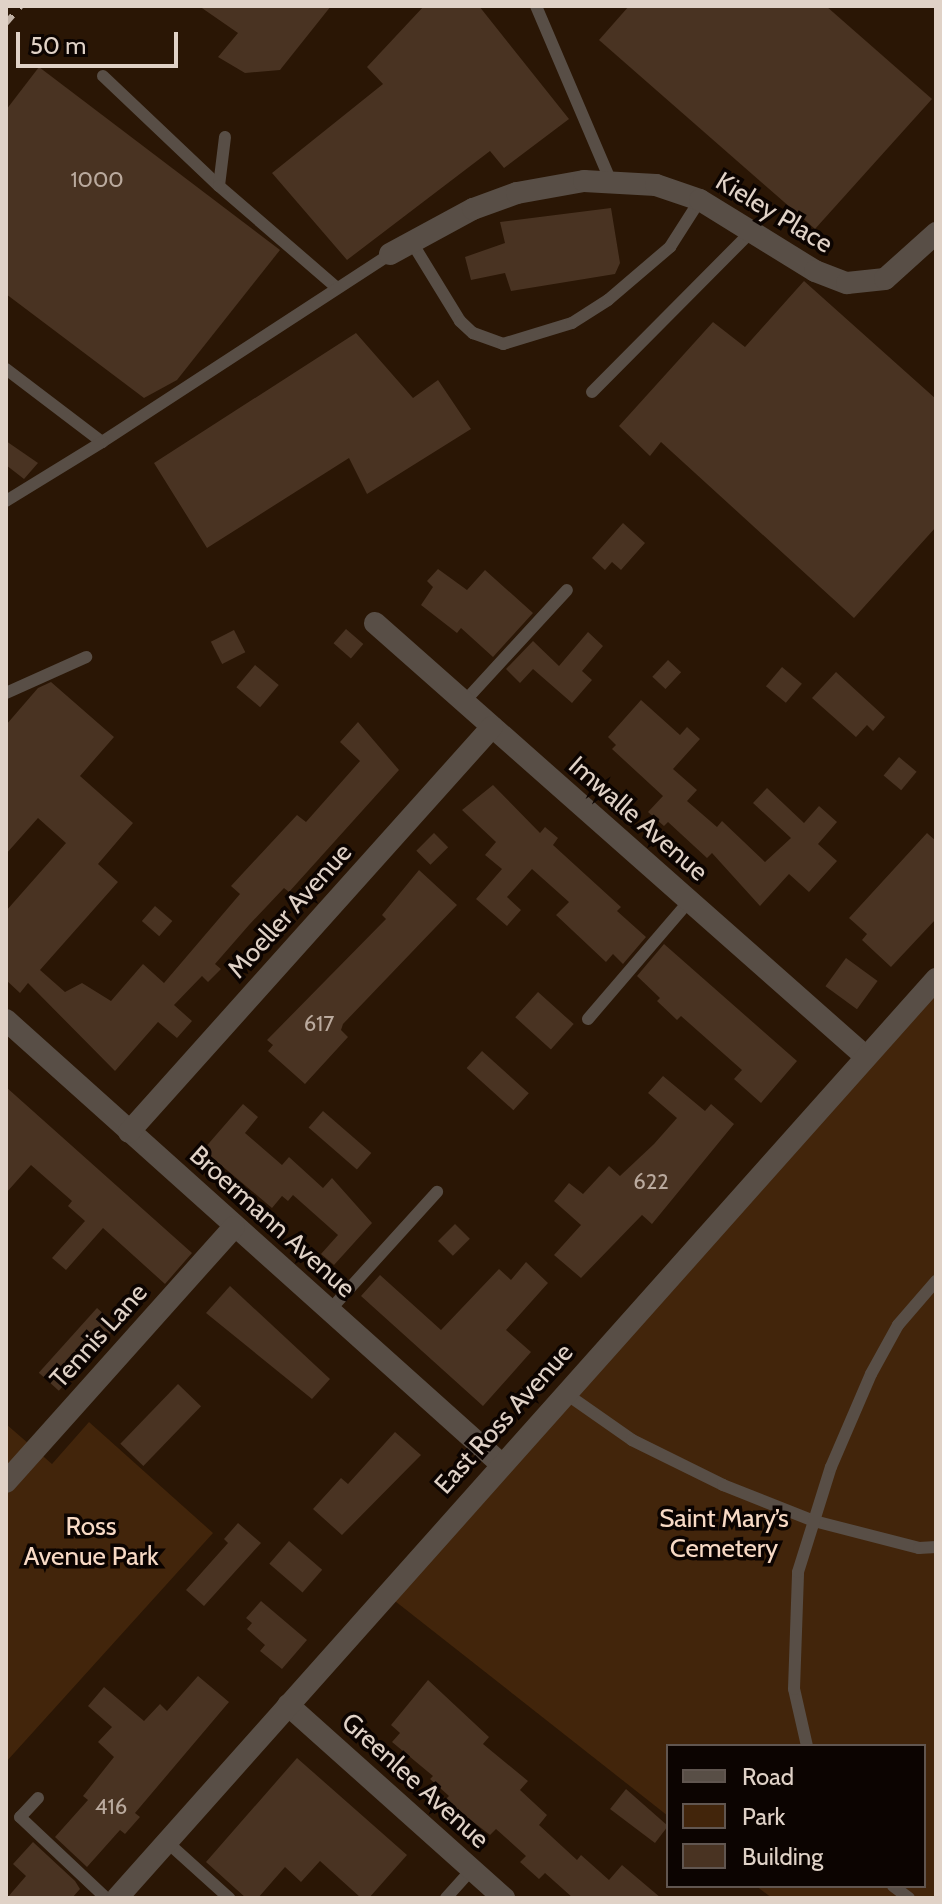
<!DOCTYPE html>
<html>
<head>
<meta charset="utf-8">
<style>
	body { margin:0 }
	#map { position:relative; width:942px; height:1904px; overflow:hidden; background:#2a1605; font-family:Cabin,sans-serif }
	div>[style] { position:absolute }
	.green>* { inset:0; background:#42250b }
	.building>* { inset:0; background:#493322; transform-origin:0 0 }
	.service>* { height:12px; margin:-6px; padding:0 6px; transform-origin:6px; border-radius:6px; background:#584e46 }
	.minor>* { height:22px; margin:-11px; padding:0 11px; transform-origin:11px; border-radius:11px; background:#584e46 }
	.tertiary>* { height:22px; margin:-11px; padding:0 11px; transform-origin:11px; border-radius:11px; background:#584e46 }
	.rail>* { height:6px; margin-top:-3px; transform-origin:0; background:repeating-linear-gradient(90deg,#c0b1a5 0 10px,transparent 0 20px) }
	span { translate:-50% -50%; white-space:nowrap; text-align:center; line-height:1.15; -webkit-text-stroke:7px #0c0401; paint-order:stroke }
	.number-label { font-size:22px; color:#baaa9e }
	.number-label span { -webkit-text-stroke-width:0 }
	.street-label { font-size:26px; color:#e0d2c7 }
	.park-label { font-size:26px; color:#f8dac5 }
	.frame { position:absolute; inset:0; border:8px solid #e0d2c7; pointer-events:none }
	.legend { position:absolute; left:666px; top:1744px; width:260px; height:144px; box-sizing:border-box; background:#0c0401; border:2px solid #615650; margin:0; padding:10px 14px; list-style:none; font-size:24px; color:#e0d2c7 }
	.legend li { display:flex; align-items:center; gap:16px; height:40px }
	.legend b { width:40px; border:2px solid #615650 }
	.scale { position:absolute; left:16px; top:32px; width:162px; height:36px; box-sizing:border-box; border:4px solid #e0d2c7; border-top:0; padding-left:10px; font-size:24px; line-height:28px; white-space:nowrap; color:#e0d2c7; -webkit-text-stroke:6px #0c0401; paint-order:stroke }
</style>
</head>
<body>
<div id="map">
	<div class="green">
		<div style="clip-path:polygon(936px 979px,936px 1898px,772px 1898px,756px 1886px,924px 1886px,924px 1746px,668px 1746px,668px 1816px,386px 1594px)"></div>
		<div style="clip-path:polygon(89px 1422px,213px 1533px,6px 1762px,6px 1424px,52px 1464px)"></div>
	</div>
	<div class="building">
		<div style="clip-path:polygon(199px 6px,331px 6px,280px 70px,245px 73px,218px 57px,238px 33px)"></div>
		<div style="clip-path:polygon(424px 6px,479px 6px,569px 119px,504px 168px,490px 151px,347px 260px,272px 173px,383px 84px,367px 67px)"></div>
		<div style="clip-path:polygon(629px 6px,826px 6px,932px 99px,815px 229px,599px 40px)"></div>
		<div style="clip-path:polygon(39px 67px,280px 250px,177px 380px,144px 398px,6px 294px,6px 110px)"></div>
		<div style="clip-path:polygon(611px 208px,620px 263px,615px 274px,511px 291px,505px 273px,471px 280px,465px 257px,505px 243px,500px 222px)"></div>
		<div style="clip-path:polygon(804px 281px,936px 399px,936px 527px,854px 618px,661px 442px,650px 456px,619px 426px,713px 322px,745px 347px)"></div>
		<div style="clip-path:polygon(356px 333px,413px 398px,438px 380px,471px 429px,367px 494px,349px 458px,207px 548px,154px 463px)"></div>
		<div style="clip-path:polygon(6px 441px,38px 463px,24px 479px,6px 465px)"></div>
		<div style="clip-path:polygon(623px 523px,645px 543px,621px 570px,612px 562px,605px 570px,592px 558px)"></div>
		<div style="clip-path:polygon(438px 569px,467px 590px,485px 570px,533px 613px,493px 657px,461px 628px,457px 633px,421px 605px,433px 587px,427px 581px)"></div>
		<div style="left:346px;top:629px;width:23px;height:19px;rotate:41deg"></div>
		<div style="left:234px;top:630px;width:25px;height:26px;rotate:63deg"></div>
		<div style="clip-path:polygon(588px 632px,603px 646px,582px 671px,592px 680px,572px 703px,533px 669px,520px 683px,506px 669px,533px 641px,559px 666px)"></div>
		<div style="left:668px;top:660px;width:18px;height:23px;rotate:43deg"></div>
		<div style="left:255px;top:665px;width:31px;height:29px;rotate:40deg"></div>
		<div style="left:782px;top:667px;width:26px;height:25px;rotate:40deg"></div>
		<div style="clip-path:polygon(836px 672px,885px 717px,873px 731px,867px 725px,856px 737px,812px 698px)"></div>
		<div style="clip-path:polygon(51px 682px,114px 737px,80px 776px,133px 823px,98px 864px,118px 882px,40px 970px,65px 992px,82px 983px,111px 1001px,143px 964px,164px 983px,240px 894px,231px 886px,297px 815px,306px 822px,360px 761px,340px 742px,358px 722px,399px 770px,289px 892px,284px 888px,249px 925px,215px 964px,221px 969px,208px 982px,202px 976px,174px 1005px,192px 1021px,177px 1038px,158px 1022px,115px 1071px,28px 983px,20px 993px,6px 980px,6px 911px,66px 843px,38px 818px,6px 854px,6px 725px,38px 688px)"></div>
		<div style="clip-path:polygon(641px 700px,680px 735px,687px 727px,700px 739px,673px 769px,697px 790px,687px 801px,717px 827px,722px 821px,765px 862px,791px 838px,753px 803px,767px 788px,804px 823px,819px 806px,837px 822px,818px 844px,837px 861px,809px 892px,789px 874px,760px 906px,712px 853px,707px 858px,668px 822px,664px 826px,648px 812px,663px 796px,612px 749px,616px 745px,608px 737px)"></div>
		<div style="left:899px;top:757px;width:23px;height:24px;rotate:40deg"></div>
		<div style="clip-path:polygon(493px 785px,540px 833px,545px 827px,558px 838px,553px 845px,621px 907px,617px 911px,646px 937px,623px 964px,613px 954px,606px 962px,556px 915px,569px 902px,532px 869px,507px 897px,521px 910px,507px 926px,476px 899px,502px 869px,485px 855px,496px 842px,462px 810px)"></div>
		<div style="left:434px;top:833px;width:20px;height:25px;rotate:45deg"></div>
		<div style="clip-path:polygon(927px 833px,936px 841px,936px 919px,891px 967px,862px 940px,867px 934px,849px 918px)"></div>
		<div style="clip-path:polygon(419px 870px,457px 905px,343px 1024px,341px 1030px,348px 1037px,305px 1084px,268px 1051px,273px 1045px,267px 1040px,386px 919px,382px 915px)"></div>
		<div style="left:155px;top:906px;width:23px;height:20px;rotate:41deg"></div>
		<div style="clip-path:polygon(664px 944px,797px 1061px,761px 1103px,734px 1079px,742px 1070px,681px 1016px,677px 1020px,657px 1001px,660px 998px,637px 976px)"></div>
		<div style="left:846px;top:958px;width:39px;height:35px;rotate:36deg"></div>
		<div style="left:538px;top:992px;width:48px;height:34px;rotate:42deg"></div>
		<div style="left:482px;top:1051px;width:63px;height:23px;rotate:42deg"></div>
		<div style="clip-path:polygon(663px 1076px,705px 1111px,711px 1104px,734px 1124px,652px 1224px,642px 1215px,581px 1278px,554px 1255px,581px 1225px,554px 1201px,569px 1183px,583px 1194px,609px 1166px,620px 1176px,654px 1144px,677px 1118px,648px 1093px)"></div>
		<div style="clip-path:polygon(6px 1087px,192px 1253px,165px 1284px,103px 1228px,66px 1270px,52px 1258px,85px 1221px,68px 1206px,72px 1201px,31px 1165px,6px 1193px)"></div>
		<div style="clip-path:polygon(243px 1104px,258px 1117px,245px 1133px,282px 1165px,289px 1157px,323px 1188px,332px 1178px,372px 1223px,334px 1265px,321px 1254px,338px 1235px,293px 1195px,288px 1201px,282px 1196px,272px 1208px,203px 1150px)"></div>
		<div style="left:323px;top:1111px;width:64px;height:22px;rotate:41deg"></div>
		<div style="left:455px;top:1224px;width:21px;height:24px;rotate:45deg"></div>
		<div style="clip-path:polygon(526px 1262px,548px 1283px,506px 1330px,531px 1352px,483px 1406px,361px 1296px,380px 1275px,441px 1330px,499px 1269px,511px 1280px)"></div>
		<div style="clip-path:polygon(230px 1286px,330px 1379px,312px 1399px,206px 1313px)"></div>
		<div style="left:97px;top:1308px;width:27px;height:87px;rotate:42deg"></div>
		<div style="left:178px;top:1384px;width:32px;height:83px;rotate:44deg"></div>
		<div style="clip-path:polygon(395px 1432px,421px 1455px,342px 1535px,313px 1509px,341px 1478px,348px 1484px)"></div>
		<div style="clip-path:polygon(238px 1523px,261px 1543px,204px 1606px,186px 1590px,228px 1543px,224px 1539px)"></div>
		<div style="left:289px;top:1541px;width:44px;height:30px;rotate:41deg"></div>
		<div style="clip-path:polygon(261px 1601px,307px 1640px,282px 1669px,260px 1651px,265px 1645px,247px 1629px,252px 1623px,246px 1618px)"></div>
		<div style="clip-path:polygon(198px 1676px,229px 1702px,135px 1813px,140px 1817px,125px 1834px,120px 1830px,87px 1867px,55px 1837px,88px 1800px,83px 1796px,114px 1757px,98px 1742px,112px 1727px,88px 1706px,104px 1687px,144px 1721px,160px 1704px,167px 1711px)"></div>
		<div style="clip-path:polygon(428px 1680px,489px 1737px,483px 1744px,528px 1781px,520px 1790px,547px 1815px,539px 1825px,577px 1860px,581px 1855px,609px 1880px,622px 1865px,661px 1898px,573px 1898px,545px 1873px,539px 1879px,520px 1862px,526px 1856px,496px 1829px,490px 1835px,445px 1800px,449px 1796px,430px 1779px,433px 1776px,392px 1742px,400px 1733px,391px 1725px)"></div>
		<div style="clip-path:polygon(297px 1758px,407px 1855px,369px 1898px,361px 1898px,320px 1861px,301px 1882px,285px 1867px,258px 1898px,246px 1898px,206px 1862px)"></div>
		<div style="clip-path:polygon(626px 1789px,668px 1826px,655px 1843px,610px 1809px)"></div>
		<div style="clip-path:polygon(33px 1842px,75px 1881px,80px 1889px,72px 1898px,7px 1898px,26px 1876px,13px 1864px)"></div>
	</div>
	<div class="service">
		<div style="left:536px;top:6px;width:191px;rotate:66.9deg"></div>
		<div style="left:103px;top:76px;width:160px;rotate:43.5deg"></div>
		<div style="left:225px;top:137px;width:49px;rotate:97deg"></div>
		<div style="left:219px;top:186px;width:156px;rotate:40.8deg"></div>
		<div style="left:411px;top:241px;width:94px;rotate:58.5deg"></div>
		<div style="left:460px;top:321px;width:18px;rotate:43deg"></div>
		<div style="left:473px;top:333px;width:32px;rotate:20deg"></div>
		<div style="left:503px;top:344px;width:72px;rotate:-16.9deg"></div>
		<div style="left:572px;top:323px;width:43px;rotate:-32.6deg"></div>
		<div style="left:608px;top:300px;width:82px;rotate:-40.5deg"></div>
		<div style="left:670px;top:247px;width:56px;rotate:-57.4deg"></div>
		<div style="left:6px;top:369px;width:121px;rotate:37.2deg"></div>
		<div style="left:102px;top:442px;width:344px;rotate:-33.1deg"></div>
		<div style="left:592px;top:392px;width:228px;rotate:-45.2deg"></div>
		<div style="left:6px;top:501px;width:113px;rotate:-31.6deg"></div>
		<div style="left:6px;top:693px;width:88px;rotate:-24.2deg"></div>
		<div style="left:464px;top:702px;width:152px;rotate:-47.4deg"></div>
		<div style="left:588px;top:1019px;width:155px;rotate:-49.4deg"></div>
		<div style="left:329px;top:1311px;width:161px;rotate:-47.8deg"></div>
		<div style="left:565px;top:1393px;width:82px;rotate:35deg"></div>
		<div style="left:632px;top:1440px;width:102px;rotate:26.3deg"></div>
		<div style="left:723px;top:1485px;width:98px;rotate:21.6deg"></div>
		<div style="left:814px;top:1521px;width:108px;rotate:14.4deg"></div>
		<div style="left:919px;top:1548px;width:17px;rotate:-3deg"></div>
		<div style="left:807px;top:1746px;width:58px;rotate:-102.8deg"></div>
		<div style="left:794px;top:1689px;width:117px;rotate:-88deg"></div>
		<div style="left:798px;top:1572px;width:110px;rotate:-72.6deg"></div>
		<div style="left:831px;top:1467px;width:101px;rotate:-66.7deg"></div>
		<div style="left:871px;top:1374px;width:56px;rotate:-61.1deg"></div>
		<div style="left:898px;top:1325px;width:58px;rotate:-49.2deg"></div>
		<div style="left:38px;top:1798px;width:26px;rotate:133deg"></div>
		<div style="left:20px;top:1817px;width:118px;rotate:43.3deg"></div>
		<div style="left:167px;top:1842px;width:84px;rotate:42.1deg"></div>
		<div style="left:893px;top:1886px;width:20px;rotate:37deg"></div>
		<div style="left:446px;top:1898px;width:39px;rotate:-48deg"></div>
	</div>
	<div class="minor">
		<div style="left:390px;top:254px;width:94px;rotate:-28.5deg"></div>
		<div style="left:473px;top:209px;width:47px;rotate:-20deg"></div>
		<div style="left:517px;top:193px;width:68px;rotate:-10.2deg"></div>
		<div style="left:584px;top:181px;width:72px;rotate:3.2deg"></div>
		<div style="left:656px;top:185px;width:46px;rotate:18.8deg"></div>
		<div style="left:700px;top:200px;width:135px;rotate:31.7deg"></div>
		<div style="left:815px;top:271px;width:34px;rotate:21deg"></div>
		<div style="left:847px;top:283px;width:38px;rotate:-6deg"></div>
		<div style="left:885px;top:279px;width:69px;rotate:-42deg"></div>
		<div style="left:375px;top:623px;width:655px;rotate:41.47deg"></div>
		<div style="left:6px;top:1020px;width:665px;rotate:41.89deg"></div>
		<div style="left:129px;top:1132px;width:544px;rotate:-48.13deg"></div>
		<div style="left:6px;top:1482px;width:342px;rotate:-48.2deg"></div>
		<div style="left:288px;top:1705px;width:290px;rotate:41.8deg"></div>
	</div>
	<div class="tertiary">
		<div style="left:117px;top:1898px;width:1231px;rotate:-48.29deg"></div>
	</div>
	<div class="rail">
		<div style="left:6px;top:23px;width:23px;rotate:-49deg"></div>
	</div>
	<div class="number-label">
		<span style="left:97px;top:180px">1000</span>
		<span style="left:319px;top:1024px">617</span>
		<span style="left:651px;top:1182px">622</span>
		<span style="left:111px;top:1807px">416</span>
	</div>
	<div class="street-label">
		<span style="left:774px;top:213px;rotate:31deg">Kieley Place</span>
		<span style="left:638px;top:819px;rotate:41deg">Imwalle Avenue</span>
		<span style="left:290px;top:911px;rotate:-48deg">Moeller Avenue</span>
		<span style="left:272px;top:1222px;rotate:42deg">Broermann Avenue</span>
		<span style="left:99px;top:1336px;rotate:-48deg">Tennis Lane</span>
		<span style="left:504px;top:1419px;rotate:-48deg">East Ross Avenue</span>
		<span style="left:415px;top:1781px;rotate:42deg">Greenlee Avenue</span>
	</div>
	<div class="park-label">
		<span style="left:724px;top:1534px">Saint Mary’s<br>Cemetery</span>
		<span style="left:91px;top:1542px">Ross<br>Avenue Park</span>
	</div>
	<div class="frame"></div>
	<ul class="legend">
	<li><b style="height:10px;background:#584e46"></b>Road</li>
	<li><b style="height:22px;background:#42250b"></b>Park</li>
	<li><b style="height:22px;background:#493322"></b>Building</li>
	</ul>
	<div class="scale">50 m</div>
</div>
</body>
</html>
